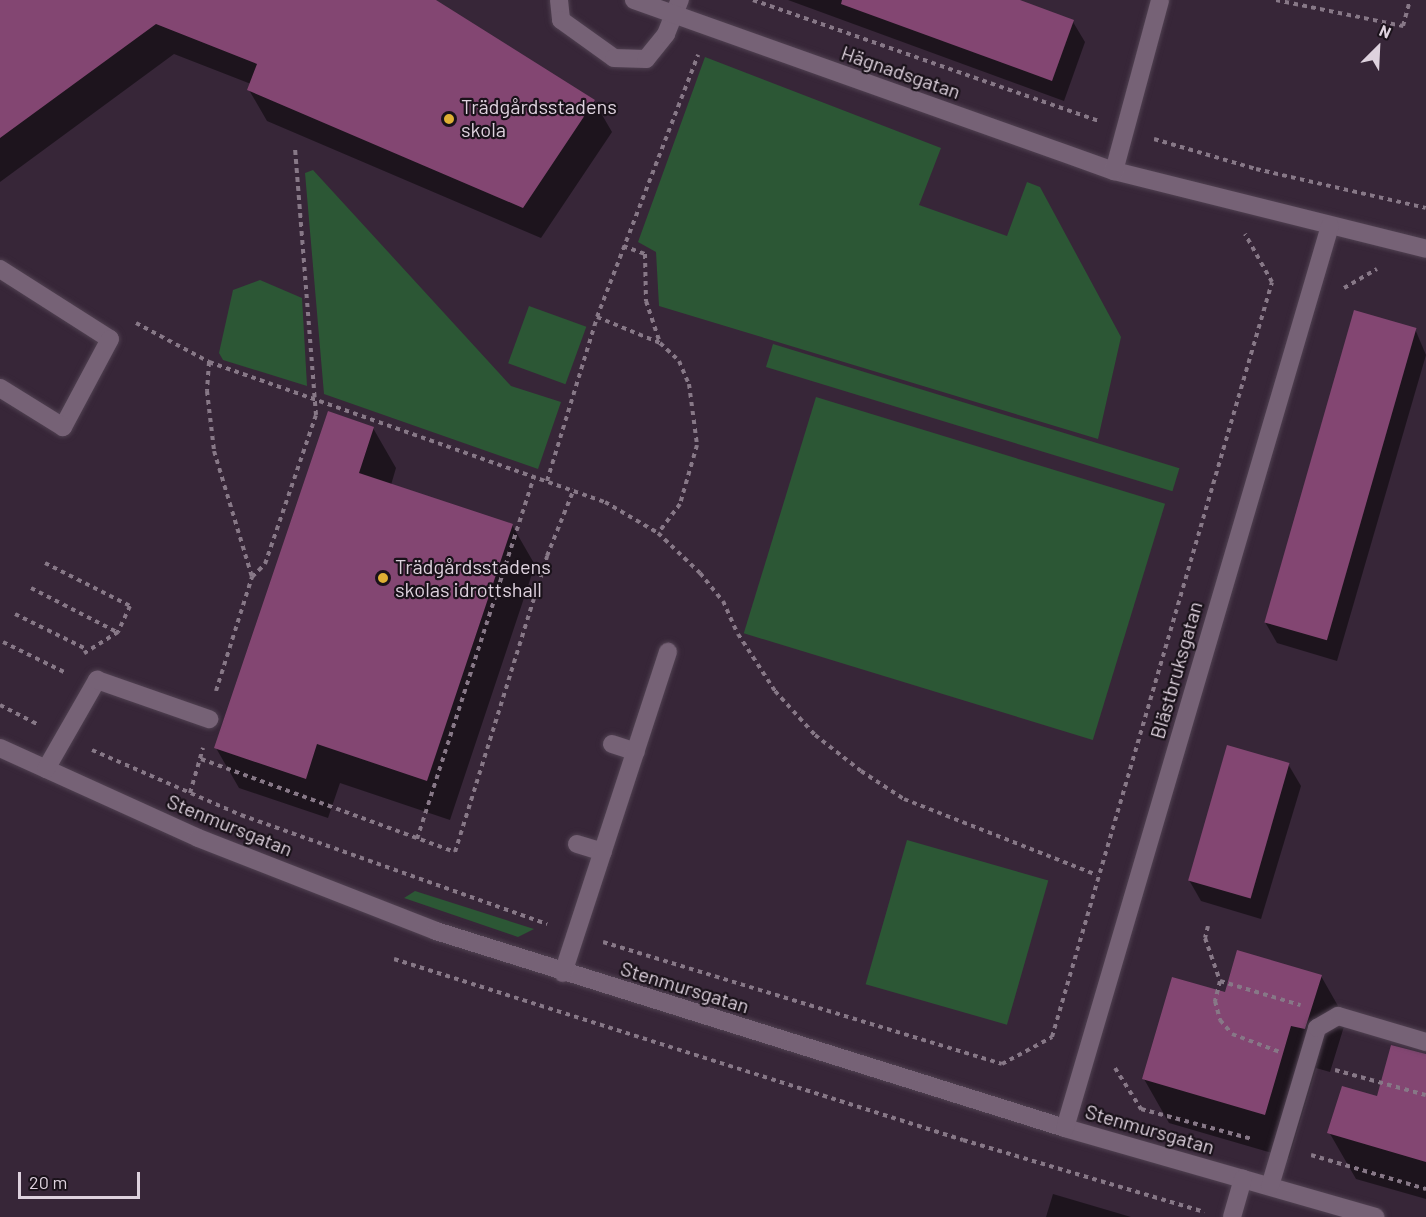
<!DOCTYPE html>
<html>
<head>
<meta charset="utf-8">
<style>
	body { margin:0 }
	#map { position:relative; width:1426px; height:1217px; overflow:hidden; background:#372638; font-family:Barlow,sans-serif }
	div>[style] { position:absolute }
	.green>* { inset:0; background:#2c5735; transform-origin:0 0 }
	.shadow>* { inset:0; background:#0007 }
	.building>* { inset:0; background:#834672; transform-origin:0 0 }
	.path>* { height:4px; margin-top:-2px; transform-origin:0; background:repeating-linear-gradient(90deg,#877887 0 4.5px,transparent 0 9px) }
	.roads { filter:drop-shadow(0 0 2px #504151) drop-shadow(0 0 2px #504151) }
	.minor>* { height:18px; margin:-9px; padding:0 9px; transform-origin:9px; border-radius:9px; background:#766276 }
	.dots>* { width:16px; height:16px; translate:-50% -50%; box-sizing:border-box; border:3px solid #1a121a; border-radius:50% }
	span { translate:-50% -50%; white-space:nowrap; text-align:center; line-height:1.15; -webkit-text-stroke:4.5px #1a121a; paint-order:stroke }
	.street-label { font-size:20px; color:#ded2de }
	.poi-label { font-size:20px; color:#ded2de }
	.left { translate:0 -50%; text-align:left }
	.north { position:absolute; left:1348px; top:18px; width:60px; height:60px; -webkit-text-stroke:4px #1a121a; paint-order:stroke; rotate:24deg; font-size:16px; font-weight:700; line-height:24px; text-align:center; color:#ded2de }
	.north::after { content:''; display:block; margin:auto; width:21px; height:27px; background:#ded2de; clip-path:polygon(50% 0,100% 100%,50% 72%,0 100%) }
	.scale { position:absolute; left:18px; top:1172px; width:122px; height:27px; box-sizing:border-box; border:3px solid #ded2de; border-top:0; padding-left:8px; font-size:18px; line-height:21px; white-space:nowrap; color:#ded2de; -webkit-text-stroke:4px #1a121a; paint-order:stroke }
</style>
</head>
<body>
<div id="map">
	<div class="green">
		<div style="clip-path:polygon(705px 57px,941px 148px,919px 205px,1007px 236px,1027px 182px,1040px 187px,1121px 337px,1098px 439px,659px 306px,656px 252px,638px 242px)"></div>
		<div style="clip-path:polygon(313px 170px,511px 386px,561px 402px,538px 469px,324px 394px,305px 173px)"></div>
		<div style="clip-path:polygon(260px 280px,302px 298px,307px 386px,223px 360px,219px 353px,233px 290px)"></div>
		<div style="left:529px;top:306px;width:61px;height:61px;rotate:20deg"></div>
		<div style="left:773px;top:344px;width:425px;height:24px;rotate:17deg"></div>
		<div style="left:816px;top:397px;width:365px;height:247px;rotate:17deg"></div>
		<div style="left:907px;top:840px;width:147px;height:150px;rotate:16deg"></div>
		<div style="clip-path:polygon(415px 891px,534px 929px,518px 937px,404px 898px)"></div>
	</div>
	<div class="shadow">
		<div style="clip-path:polygon(0 0,433px 0,594px 101px,612px 132px,541px 238px,267px 121px,249px 90px,251px 84px,174px 54px,0 182px)"></div>
		<div style="clip-path:polygon(788px 0,1016px 0,1073px 22px,1085px 42px,1064px 101px)"></div>
		<div style="clip-path:polygon(1415px 329px,1426px 355px,1337px 661px,1277px 643px,1265px 622px)"></div>
		<div style="clip-path:polygon(373px 428px,396px 468px,391px 485px,512px 525px,535px 565px,450px 820px,340px 783px,328px 818px,239px 788px,216px 748px)"></div>
		<div style="clip-path:polygon(1288px 764px,1301px 786px,1261px 919px,1201px 901px,1189px 880px)"></div>
		<div style="clip-path:polygon(1321px 976px,1346px 1020px,1330px 1072px,1316px 1068px,1289px 1158px,1169px 1123px,1144px 1079px,1226px 993px)"></div>
		<div style="clip-path:polygon(1426px 1056px,1426px 1199px,1356px 1179px,1329px 1132px,1378px 1098px)"></div>
		<div style="clip-path:polygon(1053px 1194px,1131px 1217px,1046px 1217px)"></div>
	</div>
	<div class="building">
		<div style="clip-path:polygon(0 0,436px 0,595px 100px,523px 208px,247px 90px,257px 64px,156px 24px,0 138px)"></div>
		<div style="clip-path:polygon(842px 0,1020px 0,1074px 20px,1052px 81px,841px 4px)"></div>
		<div style="left:1354px;top:310px;width:65px;height:325px;rotate:16deg"></div>
		<div style="clip-path:polygon(328px 411px,374px 427px,359px 473px,513px 524px,427px 781px,317px 744px,306px 779px,214px 748px)"></div>
		<div style="left:1227px;top:745px;width:65px;height:141px;rotate:16deg"></div>
		<div style="clip-path:polygon(1237px 950px,1322px 975px,1305px 1029px,1291px 1026px,1265px 1115px,1142px 1079px,1172px 977px,1225px 992px)"></div>
		<div style="clip-path:polygon(1391px 1045px,1426px 1054px,1426px 1162px,1327px 1133px,1342px 1086px,1377px 1096px)"></div>
	</div>
	<div class="path">
		<div style="left:753px;top:0;width:366px;rotate:19.3deg"></div>
		<div style="left:1276px;top:0;width:130px;rotate:11.6deg"></div>
		<div style="left:1403px;top:26px;width:27px;rotate:-75deg"></div>
		<div style="left:1154px;top:139px;width:106px;rotate:16.4deg"></div>
		<div style="left:1256px;top:169px;width:174px;rotate:12.9deg"></div>
		<div style="left:623px;top:246px;width:23px;rotate:20deg"></div>
		<div style="left:645px;top:254px;width:47px;rotate:88.8deg"></div>
		<div style="left:646px;top:301px;width:44px;rotate:71.6deg"></div>
		<div style="left:1344px;top:288px;width:38px;rotate:-30deg"></div>
		<div style="left:597px;top:317px;width:68px;rotate:22.4deg"></div>
		<div style="left:660px;top:343px;width:26px;rotate:43deg"></div>
		<div style="left:679px;top:361px;width:25px;rotate:67deg"></div>
		<div style="left:689px;top:384px;width:62px;rotate:82.5deg"></div>
		<div style="left:697px;top:445px;width:61px;rotate:106.1deg"></div>
		<div style="left:680px;top:504px;width:36px;rotate:127deg"></div>
		<div style="left:136px;top:323px;width:83px;rotate:28.1deg"></div>
		<div style="left:209px;top:362px;width:420px;rotate:19.5deg"></div>
		<div style="left:605px;top:502px;width:61px;rotate:30.3deg"></div>
		<div style="left:658px;top:533px;width:58px;rotate:43.6deg"></div>
		<div style="left:700px;top:573px;width:36px;rotate:51deg"></div>
		<div style="left:723px;top:601px;width:36px;rotate:66deg"></div>
		<div style="left:738px;top:634px;width:68px;rotate:57deg"></div>
		<div style="left:775px;top:691px;width:59px;rotate:47.7deg"></div>
		<div style="left:815px;top:735px;width:58px;rotate:38deg"></div>
		<div style="left:861px;top:771px;width:51px;rotate:33.1deg"></div>
		<div style="left:904px;top:799px;width:207px;rotate:21.5deg"></div>
		<div style="left:209px;top:362px;width:29px;rotate:94deg"></div>
		<div style="left:207px;top:391px;width:60px;rotate:83.3deg"></div>
		<div style="left:214px;top:451px;width:132px;rotate:73.2deg"></div>
		<div style="left:547px;top:481px;width:171px;rotate:-73deg"></div>
		<div style="left:597px;top:317px;width:281px;rotate:-68.9deg"></div>
		<div style="left:45px;top:563px;width:95px;rotate:26.8deg"></div>
		<div style="left:130px;top:606px;width:29px;rotate:115deg"></div>
		<div style="left:118px;top:632px;width:40px;rotate:148deg"></div>
		<div style="left:31px;top:588px;width:97px;rotate:27.1deg"></div>
		<div style="left:15px;top:614px;width:79px;rotate:26.2deg"></div>
		<div style="left:3px;top:642px;width:70px;rotate:26.2deg"></div>
		<div style="left:216px;top:691px;width:120px;rotate:-72.5deg"></div>
		<div style="left:252px;top:577px;width:18px;rotate:-45deg"></div>
		<div style="left:265px;top:564px;width:157px;rotate:-71.1deg"></div>
		<div style="left:316px;top:415px;width:269px;rotate:-94.5deg"></div>
		<div style="left:0;top:705px;width:42px;rotate:27.2deg"></div>
		<div style="left:92px;top:750px;width:163px;rotate:23.6deg"></div>
		<div style="left:241px;top:815px;width:325px;rotate:19.6deg"></div>
		<div style="left:201px;top:759px;width:270px;rotate:20.1deg"></div>
		<div style="left:455px;top:852px;width:310px;rotate:-72.7deg"></div>
		<div style="left:547px;top:556px;width:72px;rotate:-68.1deg"></div>
		<div style="left:190px;top:793px;width:47px;rotate:-73.9deg"></div>
		<div style="left:417px;top:839px;width:381px;rotate:-72.1deg"></div>
		<div style="left:1208px;top:926px;width:12px;rotate:104deg"></div>
		<div style="left:1205px;top:938px;width:46px;rotate:70.8deg"></div>
		<div style="left:1220px;top:981px;width:21px;rotate:104deg"></div>
		<div style="left:1215px;top:1001px;width:20px;rotate:75deg"></div>
		<div style="left:1220px;top:1020px;width:18px;rotate:49deg"></div>
		<div style="left:1232px;top:1034px;width:51px;rotate:20.6deg"></div>
		<div style="left:603px;top:942px;width:417px;rotate:17deg"></div>
		<div style="left:1002px;top:1064px;width:57px;rotate:-28.4deg"></div>
		<div style="left:1052px;top:1037px;width:786px;rotate:-73.75deg"></div>
		<div style="left:1272px;top:282px;width:55px;rotate:-119.4deg"></div>
		<div style="left:394px;top:959px;width:597px;rotate:17.65deg"></div>
		<div style="left:963px;top:1140px;width:252px;rotate:16.6deg"></div>
		<div style="left:1220px;top:981px;width:84px;rotate:16.7deg"></div>
		<div style="left:1115px;top:1068px;width:49px;rotate:57.6deg"></div>
		<div style="left:1141px;top:1109px;width:115px;rotate:15.1deg"></div>
		<div style="left:1335px;top:1070px;width:94px;rotate:15.4deg"></div>
		<div style="left:1311px;top:1155px;width:120px;rotate:16.5deg"></div>
	</div>
	<div class="roads">
		<div class="minor">
			<div style="left:559px;top:0;width:20px;rotate:84deg"></div>
			<div style="left:561px;top:20px;width:65px;rotate:35.6deg"></div>
			<div style="left:614px;top:58px;width:32px;rotate:2deg"></div>
			<div style="left:646px;top:59px;width:32px;rotate:-51deg"></div>
			<div style="left:666px;top:34px;width:37px;rotate:-68deg"></div>
			<div style="left:634px;top:0;width:510px;rotate:19.61deg"></div>
			<div style="left:1114px;top:171px;width:322px;rotate:14deg"></div>
			<div style="left:1114px;top:171px;width:177px;rotate:-74.9deg"></div>
			<div style="left:0;top:269px;width:130px;rotate:32.5deg"></div>
			<div style="left:110px;top:339px;width:100px;rotate:118.1deg"></div>
			<div style="left:63px;top:427px;width:74px;rotate:-148.2deg"></div>
			<div style="left:612px;top:744px;width:25px;rotate:18deg"></div>
			<div style="left:0;top:748px;width:217px;rotate:24.4deg"></div>
			<div style="left:198px;top:838px;width:256px;rotate:21.3deg"></div>
			<div style="left:436px;top:931px;width:659px;rotate:17.39deg"></div>
			<div style="left:1065px;top:1128px;width:323px;rotate:16deg"></div>
			<div style="left:46px;top:769px;width:103px;rotate:-60.2deg"></div>
			<div style="left:97px;top:680px;width:119px;rotate:19.2deg"></div>
			<div style="left:577px;top:844px;width:27px;rotate:17deg"></div>
			<div style="left:563px;top:973px;width:338px;rotate:-71.9deg"></div>
			<div style="left:1065px;top:1128px;width:940px;rotate:-73.63deg"></div>
			<div style="left:1270px;top:1186px;width:165px;rotate:-73.4deg"></div>
			<div style="left:1317px;top:1028px;width:24px;rotate:-30deg"></div>
			<div style="left:1338px;top:1016px;width:92px;rotate:16.5deg"></div>
			<div style="left:1232px;top:1217px;width:40px;rotate:-74deg"></div>
		</div>
	</div>
	<div class="dots">
		<div style="left:449px;top:119px;background:#dfb034"></div>
		<div style="left:383px;top:578px;background:#dfb034"></div>
	</div>
	<div class="street-label">
		<span style="left:901px;top:72px;rotate:19deg">Hägnadsgatan</span>
		<span style="left:1176px;top:670px;rotate:-74deg">Blästbruksgatan</span>
		<span style="left:230px;top:825px;rotate:22deg">Stenmursgatan</span>
		<span style="left:685px;top:987px;rotate:17deg">Stenmursgatan</span>
		<span style="left:1150px;top:1129px;rotate:16deg">Stenmursgatan</span>
	</div>
	<div class="poi-label">
		<span class="left" style="left:461px;top:118px">Trädgårdsstadens<br>skola</span>
		<span class="left" style="left:395px;top:578px">Trädgårdsstadens<br>skolas idrottshall</span>
	</div>
	<div class="north">N</div>
	<div class="scale">20 m</div>
</div>
</body>
</html>
